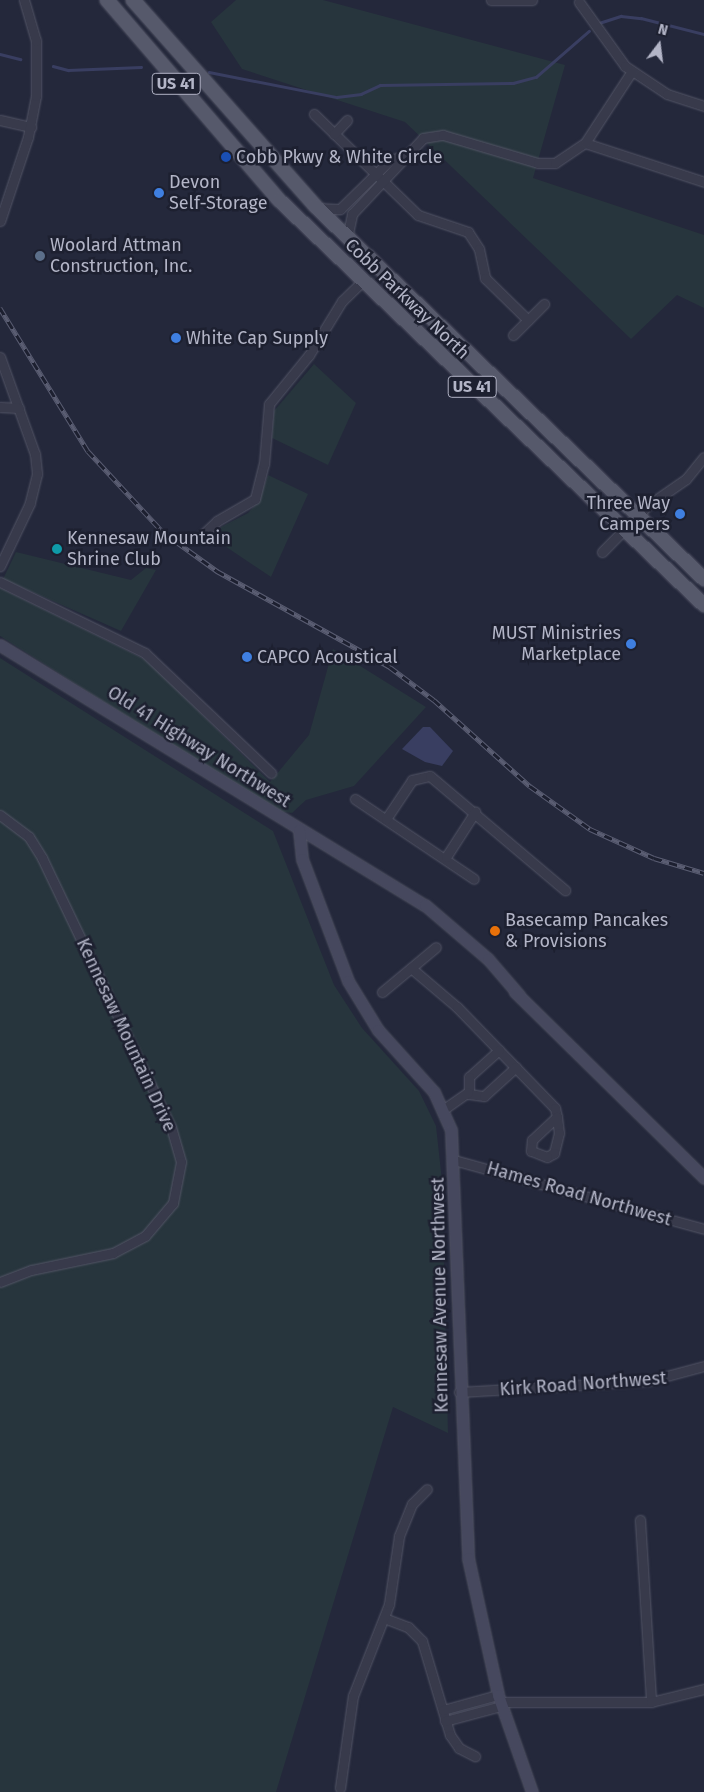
<!DOCTYPE html>
<html>
<head>
<meta charset="utf-8">
<style>
	body { margin:0 }
	#map { position:relative; width:704px; height:1792px; overflow:hidden; background:#24283b; font-family:"Fira Sans",sans-serif }
	div>[style] { position:absolute }
	.green>* { inset:0; background:#27353d }
	.water>* { inset:0; background:#393e61 }
	.stream>* { height:2.5px; margin:-1.25px; padding:0 1.25px; transform-origin:1.25px; border-radius:1.25px; background:#393e61 }
	.roads { filter:drop-shadow(0 0 1px #535566) drop-shadow(0 0 1px #535566) }
	.street>* { height:9px; margin:-4.5px; padding:0 4.5px; transform-origin:4.5px; border-radius:4.5px; background:#383a4b }
	.secondary>* { height:11px; margin:-5.5px; padding:0 5.5px; transform-origin:5.5px; border-radius:5.5px; background:#46485e }
	.primary>* { height:14px; margin:-7px; padding:0 7px; transform-origin:7px; border-radius:7px; background:#56596b }
	.rail>* { height:4.5px; margin-top:-2.25px; transform-origin:0; background:repeating-linear-gradient(90deg,#1d2030 0 8px,#5a5d72 0 16px); box-sizing:border-box; border-block:1px solid #5a5d72 }
	.dots>* { width:14px; height:14px; translate:-50% -50%; box-sizing:border-box; border:2px solid #1d2030; border-radius:50% }
	span { translate:-50% -50%; white-space:nowrap; text-align:center; line-height:1.15; -webkit-text-stroke:5px #1d2030; paint-order:stroke }
	.shield-label span { padding:1px 4px; background:#1d2030; border:1px solid; border-radius:4px; -webkit-text-stroke-width:0 }
	.shield-label { font-size:16px; color:#b3b5c7; font-weight:700 }
	.poi-label { font-size:18px; color:#b3b5c7 }
	.left { translate:0 -50%; text-align:left }
	.right { translate:-100% -50%; text-align:right }
	.street-label { font-size:18px; color:#b3b5c7 }
	.north { position:absolute; left:634px; top:20px; width:50px; height:50px; -webkit-text-stroke:4px #1d2030; paint-order:stroke; rotate:15deg; font-size:14px; font-weight:700; line-height:20px; text-align:center; color:#b3b5c7 }
	.north::after { content:''; display:block; margin:auto; width:18px; height:22px; background:#b3b5c7; clip-path:polygon(50% 0,100% 100%,50% 72%,0 100%) }
</style>
</head>
<body>
<div id="map">
	<div class="green">
		<div style="clip-path:polygon(236px 0,323px 0,565px 65px,533px 178px,704px 235px,704px 308px,677px 295px,631px 339px,405px 122px,242px 69px,211px 22px)"></div>
		<div style="clip-path:polygon(314px 364px,356px 403px,328px 465px,272px 438px,274px 411px)"></div>
		<div style="clip-path:polygon(268px 475px,308px 494px,271px 577px,213px 538px,221px 527px,248px 513px,258px 502px)"></div>
		<div style="clip-path:polygon(16px 552px,131px 580px,146px 568px,156px 570px,121px 631px,3px 579px)"></div>
		<div style="clip-path:polygon(0 588px,148px 661px,270px 782px,309px 735px,333px 649px,426px 707px,354px 786px,306px 800px,292px 813px,277px 811px,0 636px)"></div>
		<div style="clip-path:polygon(0 658px,273px 831px,334px 985px,362px 1028px,419px 1091px,436px 1126px,442px 1181px,448px 1433px,393px 1407px,276px 1792px,0 1792px)"></div>
	</div>
	<div class="water">
		<div style="clip-path:polygon(423px 727px,430px 727px,453px 751px,442px 766px,425px 762px,402px 749px)"></div>
	</div>
	<div class="stream">
		<div style="left:599px;top:23px;width:23px;rotate:-18deg"></div>
		<div style="left:621px;top:16px;width:20px;rotate:6deg"></div>
		<div style="left:641px;top:18px;width:65px;rotate:14.3deg"></div>
		<div style="left:0;top:54px;width:21px;rotate:14deg"></div>
		<div style="left:53px;top:66px;width:16px;rotate:15deg"></div>
		<div style="left:68px;top:70px;width:73px;rotate:-2.4deg"></div>
		<div style="left:209px;top:72px;width:130px;rotate:11.1deg"></div>
		<div style="left:337px;top:97px;width:24px;rotate:-7deg"></div>
		<div style="left:361px;top:94px;width:21px;rotate:-25deg"></div>
		<div style="left:380px;top:85px;width:133px;rotate:-0.9deg"></div>
		<div style="left:513px;top:83px;width:24px;rotate:-15deg"></div>
		<div style="left:536px;top:77px;width:70px;rotate:-41deg"></div>
	</div>
	<div class="roads">
		<div class="street">
			<div style="left:491px;top:0;width:41px"></div>
			<div style="left:579px;top:2px;width:79px;rotate:54.3deg"></div>
			<div style="left:625px;top:66px;width:50px;rotate:33.7deg"></div>
			<div style="left:667px;top:94px;width:39px;rotate:18deg"></div>
			<div style="left:314px;top:114px;width:145px;rotate:44.2deg"></div>
			<div style="left:418px;top:215px;width:53px;rotate:18.8deg"></div>
			<div style="left:468px;top:232px;width:20px;rotate:57deg"></div>
			<div style="left:479px;top:249px;width:30px;rotate:78deg"></div>
			<div style="left:485px;top:278px;width:60px;rotate:44.3deg"></div>
			<div style="left:0;top:120px;width:32px;rotate:13deg"></div>
			<div style="left:334px;top:134px;width:19px;rotate:-47deg"></div>
			<div style="left:585px;top:143px;width:125px;rotate:18.1deg"></div>
			<div style="left:318px;top:208px;width:22px;rotate:3deg"></div>
			<div style="left:340px;top:209px;width:69px;rotate:-44.4deg"></div>
			<div style="left:389px;top:161px;width:14px;rotate:-21deg"></div>
			<div style="left:0;top:221px;width:89px;rotate:-71.6deg"></div>
			<div style="left:28px;top:137px;width:42px;rotate:-79deg"></div>
			<div style="left:36px;top:96px;width:55px;rotate:-90deg"></div>
			<div style="left:36px;top:41px;width:43px;rotate:-106.3deg"></div>
			<div style="left:347px;top:238px;width:25px;rotate:-78deg"></div>
			<div style="left:352px;top:214px;width:104px;rotate:-46.9deg"></div>
			<div style="left:423px;top:138px;width:20px;rotate:-9deg"></div>
			<div style="left:443px;top:135px;width:99px;rotate:16.4deg"></div>
			<div style="left:538px;top:163px;width:17px"></div>
			<div style="left:555px;top:163px;width:36px;rotate:-34deg"></div>
			<div style="left:585px;top:143px;width:86px;rotate:-56.9deg"></div>
			<div style="left:513px;top:335px;width:44px;rotate:-45deg"></div>
			<div style="left:0;top:357px;width:103px;rotate:70.2deg"></div>
			<div style="left:35px;top:454px;width:20px;rotate:84deg"></div>
			<div style="left:37px;top:474px;width:30px;rotate:104deg"></div>
			<div style="left:30px;top:503px;width:70px;rotate:115.5deg"></div>
			<div style="left:0;top:407px;width:19px;rotate:3deg"></div>
			<div style="left:200px;top:537px;width:23px;rotate:-43deg"></div>
			<div style="left:217px;top:521px;width:44px;rotate:-30.1deg"></div>
			<div style="left:255px;top:499px;width:36px;rotate:-76deg"></div>
			<div style="left:264px;top:464px;width:60px;rotate:-85.2deg"></div>
			<div style="left:269px;top:404px;width:63px;rotate:-50.8deg"></div>
			<div style="left:309px;top:355px;width:63px;rotate:-58.6deg"></div>
			<div style="left:342px;top:301px;width:28px;rotate:-44deg"></div>
			<div style="left:602px;top:552px;width:64px;rotate:-45.6deg"></div>
			<div style="left:647px;top:506px;width:47px;rotate:-34.7deg"></div>
			<div style="left:686px;top:479px;width:28px;rotate:-51deg"></div>
			<div style="left:0;top:582px;width:161px;rotate:26.1deg"></div>
			<div style="left:145px;top:653px;width:174px;rotate:43.6deg"></div>
			<div style="left:355px;top:799px;width:143px;rotate:33.9deg"></div>
			<div style="left:0;top:815px;width:36px;rotate:37deg"></div>
			<div style="left:29px;top:837px;width:25px;rotate:58deg"></div>
			<div style="left:42px;top:858px;width:298px;rotate:64.4deg"></div>
			<div style="left:171px;top:1127px;width:36px;rotate:74deg"></div>
			<div style="left:181px;top:1162px;width:42px;rotate:101deg"></div>
			<div style="left:173px;top:1203px;width:43px;rotate:130.3deg"></div>
			<div style="left:145px;top:1236px;width:36px;rotate:152deg"></div>
			<div style="left:113px;top:1253px;width:84px;rotate:168.3deg"></div>
			<div style="left:31px;top:1270px;width:33px;rotate:159deg"></div>
			<div style="left:386px;top:819px;width:47px;rotate:-56.3deg"></div>
			<div style="left:412px;top:780px;width:18px;rotate:-13deg"></div>
			<div style="left:430px;top:776px;width:177px;rotate:40.2deg"></div>
			<div style="left:446px;top:857px;width:54px;rotate:-57.2deg"></div>
			<div style="left:411px;top:968px;width:60px;rotate:40.3deg"></div>
			<div style="left:457px;top:1007px;width:141px;rotate:45.9deg"></div>
			<div style="left:555px;top:1108px;width:9px;rotate:77deg"></div>
			<div style="left:557px;top:1117px;width:16px;rotate:83deg"></div>
			<div style="left:559px;top:1133px;width:21px;rotate:104deg"></div>
			<div style="left:554px;top:1153px;width:8px;rotate:150deg"></div>
			<div style="left:547px;top:1157px;width:17px;rotate:-159deg"></div>
			<div style="left:531px;top:1151px;width:11px;rotate:-85deg"></div>
			<div style="left:532px;top:1140px;width:34px;rotate:-43deg"></div>
			<div style="left:382px;top:992px;width:70px;rotate:-39.8deg"></div>
			<div style="left:499px;top:1050px;width:40px;rotate:138deg"></div>
			<div style="left:469px;top:1077px;width:17px;rotate:90deg"></div>
			<div style="left:469px;top:1094px;width:15px;rotate:8deg"></div>
			<div style="left:484px;top:1096px;width:43px;rotate:-42.2deg"></div>
			<div style="left:444px;top:1109px;width:29px;rotate:-35deg"></div>
			<div style="left:454px;top:1160px;width:259px;rotate:15.4deg"></div>
			<div style="left:459px;top:1392px;width:189px;rotate:-3.3deg"></div>
			<div style="left:648px;top:1381px;width:58px;rotate:-15deg"></div>
			<div style="left:640px;top:1520px;width:182px;rotate:86.5deg"></div>
			<div style="left:384px;top:1618px;width:26px;rotate:21deg"></div>
			<div style="left:408px;top:1627px;width:20px;rotate:45deg"></div>
			<div style="left:422px;top:1641px;width:98px;rotate:73.4deg"></div>
			<div style="left:450px;top:1735px;width:16px;rotate:55deg"></div>
			<div style="left:459px;top:1748px;width:18px;rotate:27deg"></div>
			<div style="left:500px;top:1702px;width:151px"></div>
			<div style="left:651px;top:1702px;width:55px;rotate:-13.8deg"></div>
			<div style="left:443px;top:1710px;width:57px;rotate:-15.3deg"></div>
			<div style="left:445px;top:1721px;width:58px;rotate:-15deg"></div>
			<div style="left:340px;top:1788px;width:93px;rotate:-82deg"></div>
			<div style="left:353px;top:1696px;width:99px;rotate:-68.6deg"></div>
			<div style="left:389px;top:1604px;width:69px;rotate:-81.6deg"></div>
			<div style="left:399px;top:1536px;width:35px;rotate:-68deg"></div>
			<div style="left:412px;top:1504px;width:21px;rotate:-45deg"></div>
		</div>
		<div class="secondary">
			<div style="left:0;top:645px;width:498px;rotate:31.5deg"></div>
			<div style="left:425px;top:905px;width:83px;rotate:40.6deg"></div>
			<div style="left:488px;top:959px;width:48px;rotate:49.3deg"></div>
			<div style="left:299px;top:830px;width:29px;rotate:84deg"></div>
			<div style="left:302px;top:859px;width:130px;rotate:69.3deg"></div>
			<div style="left:348px;top:981px;width:57px;rotate:58.5deg"></div>
			<div style="left:378px;top:1030px;width:84px;rotate:47.9deg"></div>
			<div style="left:434px;top:1092px;width:42px;rotate:65.9deg"></div>
			<div style="left:451px;top:1130px;width:428px;rotate:87.7deg"></div>
			<div style="left:468px;top:1558px;width:140px;rotate:77.6deg"></div>
			<div style="left:498px;top:1695px;width:103px;rotate:70.7deg"></div>
			<div style="left:515px;top:992px;width:265px;rotate:44.5deg"></div>
		</div>
		<div class="primary">
			<div style="left:107px;top:0;width:264px;rotate:49.3deg"></div>
			<div style="left:279px;top:200px;width:587px;rotate:43.62deg"></div>
			<div style="left:133px;top:0;width:275px;rotate:48.5deg"></div>
			<div style="left:315px;top:206px;width:539px;rotate:43.8deg"></div>
		</div>
	</div>
	<div class="rail">
		<div style="left:0;top:308px;width:168px;rotate:58.4deg"></div>
		<div style="left:88px;top:451px;width:110px;rotate:47.2deg"></div>
		<div style="left:163px;top:532px;width:67px;rotate:35.8deg"></div>
		<div style="left:217px;top:571px;width:198px;rotate:29deg"></div>
		<div style="left:390px;top:667px;width:55px;rotate:36.9deg"></div>
		<div style="left:434px;top:700px;width:129px;rotate:41.9deg"></div>
		<div style="left:530px;top:786px;width:74px;rotate:35.6deg"></div>
		<div style="left:590px;top:829px;width:70px;rotate:24.4deg"></div>
		<div style="left:654px;top:858px;width:52px;rotate:16.7deg"></div>
	</div>
	<div class="dots">
		<div style="left:226px;top:157px;background:#1a4fb4"></div>
		<div style="left:159px;top:193px;background:#3f7fe0"></div>
		<div style="left:40px;top:256px;background:#5c6f8a"></div>
		<div style="left:176px;top:338px;background:#3f7fe0"></div>
		<div style="left:680px;top:514px;background:#3f7fe0"></div>
		<div style="left:57px;top:549px;background:#0f9aa8"></div>
		<div style="left:631px;top:644px;background:#3f7fe0"></div>
		<div style="left:247px;top:657px;background:#3f7fe0"></div>
		<div style="left:495px;top:931px;background:#e8710a"></div>
	</div>
	<div class="shield-label">
		<span style="left:176px;top:84px">US 41</span>
		<span style="left:472px;top:387px">US 41</span>
	</div>
	<div class="poi-label">
		<span class="left" style="left:236px;top:157px">Cobb Pkwy &amp; White Circle</span>
		<span class="left" style="left:169px;top:193px">Devon<br>Self-Storage</span>
		<span class="left" style="left:50px;top:256px">Woolard Attman<br>Construction, Inc.</span>
		<span class="left" style="left:186px;top:338px">White Cap Supply</span>
		<span class="right" style="left:670px;top:514px">Three Way<br>Campers</span>
		<span class="left" style="left:67px;top:549px">Kennesaw Mountain<br>Shrine Club</span>
		<span class="right" style="left:621px;top:644px">MUST Ministries<br>Marketplace</span>
		<span class="left" style="left:257px;top:657px">CAPCO Acoustical</span>
		<span class="left" style="left:505px;top:931px">Basecamp Pancakes<br>&amp; Provisions</span>
	</div>
	<div class="street-label">
		<span style="left:407px;top:299px;rotate:44deg">Cobb Parkway North</span>
		<span style="left:199px;top:747px;rotate:32deg">Old 41 Highway Northwest</span>
		<span style="left:126px;top:1035px;rotate:65deg">Kennesaw Mountain Drive</span>
		<span style="left:579px;top:1194px;rotate:16deg">Hames Road Northwest</span>
		<span style="left:440px;top:1295px;rotate:-91deg">Kennesaw Avenue Northwest</span>
		<span style="left:583px;top:1384px;rotate:-4deg">Kirk Road Northwest</span>
	</div>
	<div class="north">N</div>
</div>
</body>
</html>
